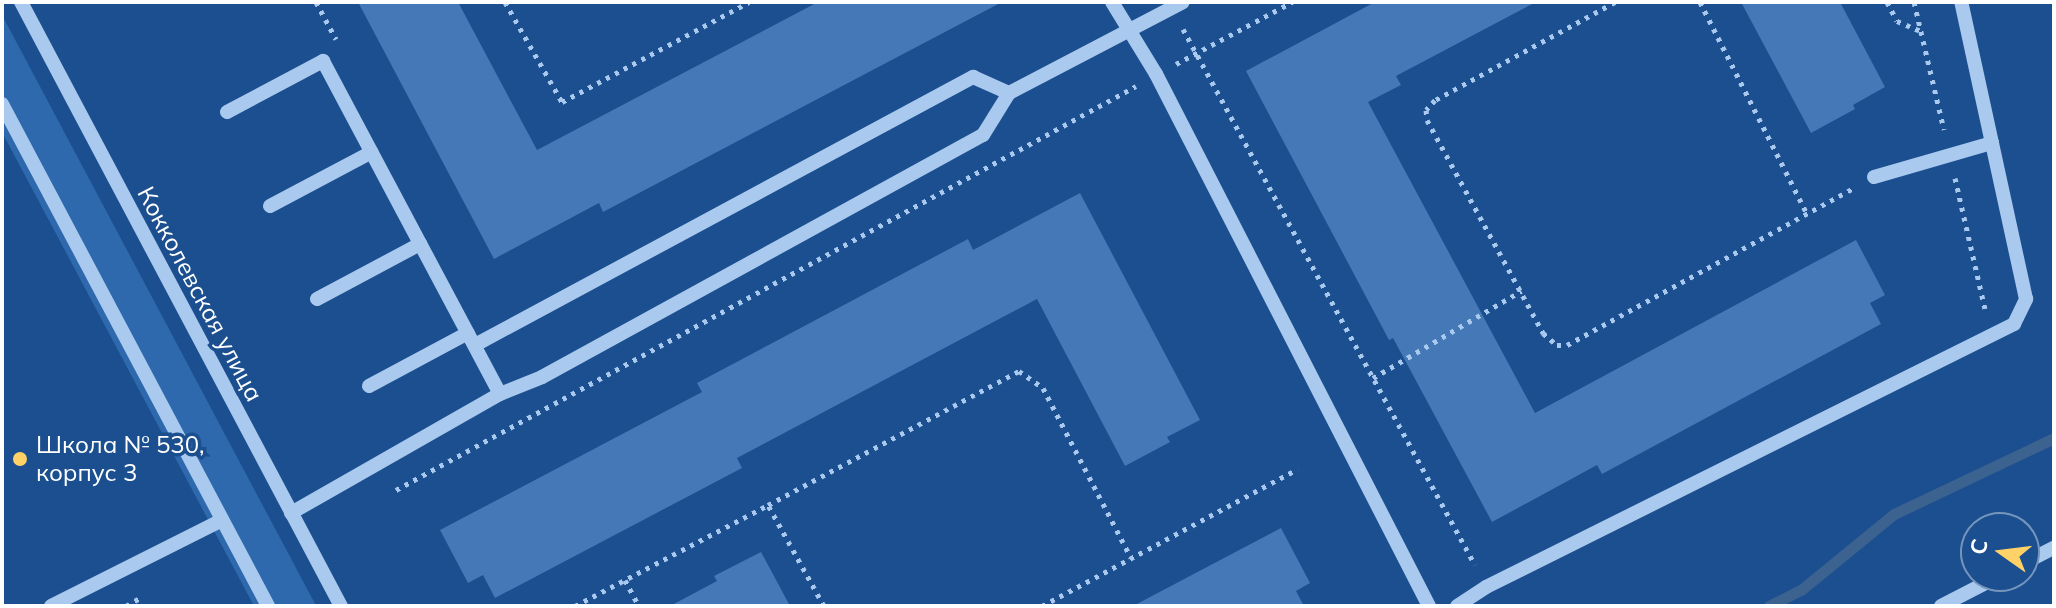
<!DOCTYPE html>
<html>
<head>
<meta charset="utf-8">
<style>
	body { margin:0 }
	#map { position:relative; width:2056px; height:608px; overflow:hidden; background:#1b4f8f; font-family:Mulish,sans-serif }
	div>[style] { position:absolute }
	.green>* { inset:0; background:#2e69ad; transform-origin:0 0 }
	.stream>* { height:11px; margin:-5.5px; padding:0 5.5px; transform-origin:5.5px; border-radius:5.5px; background:#3c6290 }
	.building>* { inset:0; background:#4478b7 }
	.path>* { height:5px; margin-top:-2.5px; transform-origin:0; background:repeating-linear-gradient(90deg,#a9c9ee 0 4px,transparent 0 10px) }
	.minor>* { height:14px; margin:-7px; padding:0 7px; transform-origin:7px; border-radius:7px; background:#a9c9ee }
	.dots>* { width:22px; height:22px; translate:-50% -50%; box-sizing:border-box; border:4px solid #1b4f8f; border-radius:50% }
	span { translate:-50% -50%; white-space:nowrap; text-align:center; line-height:1.15; -webkit-text-stroke:7px #1b4f8f; paint-order:stroke }
	.street-label { font-size:24px; color:#fff }
	.poi-label { font-size:24px; color:#fff }
	.left { translate:0 -50%; text-align:left }
	.frame { position:absolute; inset:0; border:4px solid #fff; pointer-events:none }
	.north { position:absolute; left:1960px; top:512px; width:80px; height:80px; box-sizing:border-box; background:#1b4f8f; border:2px solid #7695bc; border-radius:50%; rotate:284deg; font-size:22px; font-weight:700; line-height:32px; text-align:center; color:#fff }
	.north::after { content:''; display:block; margin:auto; width:28px; height:36px; background:#ffd166; clip-path:polygon(50% 0,100% 100%,50% 72%,0 100%) }
</style>
</head>
<body>
<div id="map">
	<div class="green">
		<div style="left:2px;top:15px;width:668px;height:55px;rotate:62deg"></div>
	</div>
	<div class="stream">
		<div style="left:1769px;top:606px;width:36px;rotate:-27deg"></div>
		<div style="left:1801px;top:590px;width:120px;rotate:-39.3deg"></div>
		<div style="left:1894px;top:514px;width:177px;rotate:-25.4deg"></div>
	</div>
	<div class="building">
		<div style="clip-path:polygon(358px 2px,458px 2px,537px 150px,818px 2px,1002px 2px,603px 212px,599px 203px,494px 259px)"></div>
		<div style="clip-path:polygon(1375px 2px,1536px 2px,1396px 76px,1401px 85px,1368px 102px,1535px 413px,1856px 240px,1885px 295px,1870px 303px,1881px 324px,1602px 474px,1597px 465px,1492px 522px,1393px 338px,1389px 340px,1246px 71px)"></div>
		<div style="clip-path:polygon(1741px 2px,1840px 2px,1885px 87px,1853px 105px,1855px 109px,1811px 133px)"></div>
		<div style="clip-path:polygon(1080px 193px,1200px 420px,1167px 437px,1170px 442px,1125px 466px,1037px 299px,737px 458px,742px 468px,495px 598px,483px 575px,468px 583px,440px 530px,702px 392px,697px 383px,968px 239px,973px 250px)"></div>
		<div style="clip-path:polygon(1281px 528px,1310px 583px,1296px 591px,1304px 606px,1133px 606px)"></div>
		<div style="clip-path:polygon(761px 552px,790px 606px,670px 606px,717px 581px,714px 576px)"></div>
	</div>
	<div class="path">
		<div style="left:316px;top:2px;width:42px;rotate:61.6deg"></div>
		<div style="left:505px;top:2px;width:115px;rotate:60.3deg"></div>
		<div style="left:562px;top:102px;width:212px;rotate:-28.1deg"></div>
		<div style="left:1615px;top:2px;width:205px;rotate:151.4deg"></div>
		<div style="left:1435px;top:100px;width:13px;rotate:132deg"></div>
		<div style="left:1426px;top:110px;width:10px;rotate:84deg"></div>
		<div style="left:1427px;top:120px;width:243px;rotate:61.4deg"></div>
		<div style="left:1543px;top:333px;width:18px;rotate:41deg"></div>
		<div style="left:1557px;top:345px;width:10px"></div>
		<div style="left:1567px;top:345px;width:325px;rotate:-28.7deg"></div>
		<div style="left:1700px;top:2px;width:237px;rotate:63.2deg"></div>
		<div style="left:1887px;top:2px;width:21px;rotate:62deg"></div>
		<div style="left:1897px;top:21px;width:26px;rotate:23deg"></div>
		<div style="left:1914px;top:2px;width:131px;rotate:76.8deg"></div>
		<div style="left:1183px;top:29px;width:610px;rotate:61.42deg"></div>
		<div style="left:1176px;top:64px;width:132px;rotate:-28.1deg"></div>
		<div style="left:1955px;top:178px;width:134px;rotate:77.1deg"></div>
		<div style="left:1373px;top:378px;width:172px;rotate:-30.4deg"></div>
		<div style="left:396px;top:490px;width:843px;rotate:-28.63deg"></div>
		<div style="left:625px;top:580px;width:30px;rotate:62deg"></div>
		<div style="left:126px;top:606px;width:16px;rotate:-30deg"></div>
		<div style="left:575px;top:606px;width:218px;rotate:-27.6deg"></div>
		<div style="left:824px;top:606px;width:115px;rotate:-119deg"></div>
		<div style="left:768px;top:505px;width:285px;rotate:-28.1deg"></div>
		<div style="left:1019px;top:371px;width:29px;rotate:35deg"></div>
		<div style="left:1043px;top:388px;width:191px;rotate:62.6deg"></div>
		<div style="left:1042px;top:606px;width:290px;rotate:-28.2deg"></div>
	</div>
	<div class="minor">
		<div style="left:21px;top:2px;width:684px;rotate:62.09deg"></div>
		<div style="left:1112px;top:2px;width:84px;rotate:58.6deg"></div>
		<div style="left:1156px;top:74px;width:598px;rotate:62.84deg"></div>
		<div style="left:2px;top:104px;width:568px;rotate:62.08deg"></div>
		<div style="left:227px;top:112px;width:109px;rotate:-28deg"></div>
		<div style="left:323px;top:61px;width:377px;rotate:62deg"></div>
		<div style="left:1874px;top:177px;width:123px;rotate:-16.1deg"></div>
		<div style="left:270px;top:206px;width:115px;rotate:-27.9deg"></div>
		<div style="left:317px;top:299px;width:117px;rotate:-28.1deg"></div>
		<div style="left:475px;top:345px;width:566px;rotate:-28.29deg"></div>
		<div style="left:973px;top:77px;width:39px;rotate:24deg"></div>
		<div style="left:369px;top:386px;width:112px;rotate:-28.2deg"></div>
		<div style="left:291px;top:513px;width:241px;rotate:-29.7deg"></div>
		<div style="left:500px;top:394px;width:45px;rotate:-22deg"></div>
		<div style="left:542px;top:377px;width:503px;rotate:-28.76deg"></div>
		<div style="left:983px;top:135px;width:49px;rotate:-58.2deg"></div>
		<div style="left:1009px;top:93px;width:196px;rotate:-27.6deg"></div>
		<div style="left:2024px;top:563px;width:34px;rotate:-27deg"></div>
		<div style="left:51px;top:606px;width:191px;rotate:-26.7deg"></div>
		<div style="left:1457px;top:606px;width:35px;rotate:-33deg"></div>
		<div style="left:1486px;top:587px;width:590px;rotate:-26.48deg"></div>
		<div style="left:2014px;top:324px;width:28px;rotate:-64deg"></div>
		<div style="left:2026px;top:299px;width:304px;rotate:-102.3deg"></div>
		<div style="left:1941px;top:606px;width:65px;rotate:-27.3deg"></div>
	</div>
	<div class="dots">
		<div style="left:20px;top:459px;background:#ffd166"></div>
	</div>
	<div class="street-label">
		<span style="left:200px;top:294px;rotate:62deg">Кокколевская улица</span>
	</div>
	<div class="poi-label">
		<span class="left" style="left:36px;top:459px">Школа № 530,<br>корпус 3</span>
	</div>
	<div class="frame"></div>
	<div class="north">С</div>
</div>
</body>
</html>
